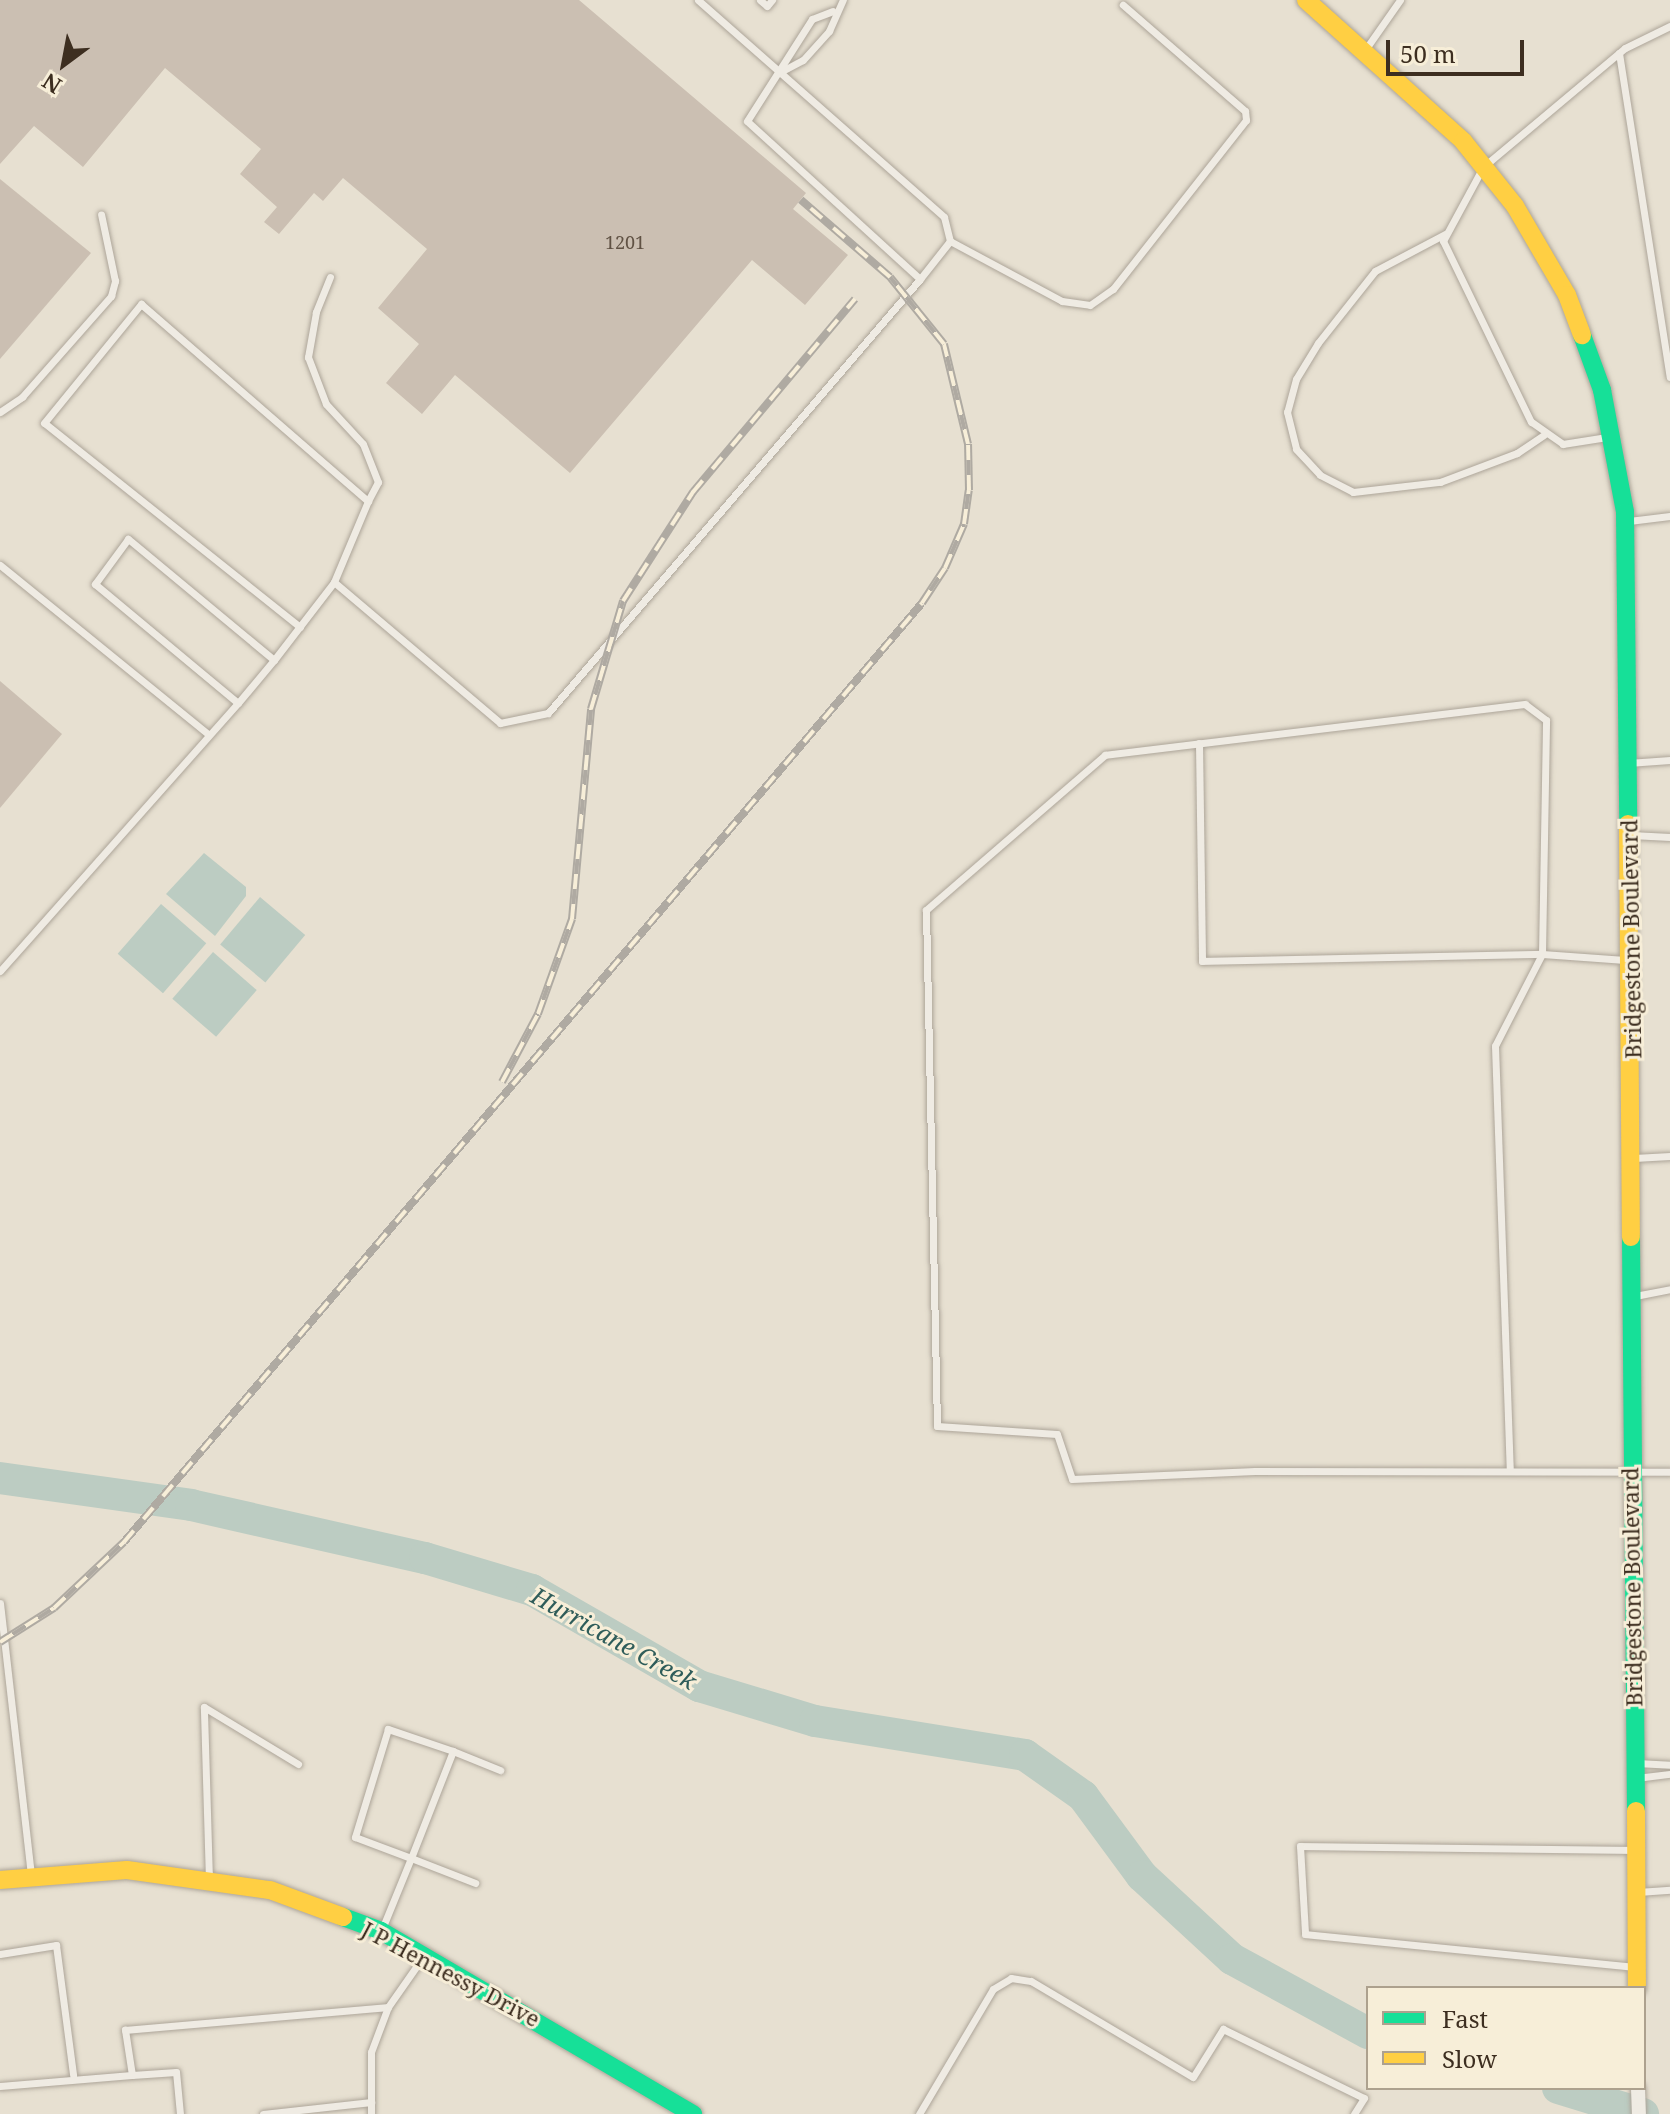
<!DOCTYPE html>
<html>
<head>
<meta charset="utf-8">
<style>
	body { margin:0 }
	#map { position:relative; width:1670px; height:2114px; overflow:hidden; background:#e7e0d1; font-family:"Noto Serif",serif }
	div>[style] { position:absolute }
	.water>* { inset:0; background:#bcccc2; transform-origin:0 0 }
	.river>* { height:32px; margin:-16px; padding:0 16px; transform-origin:16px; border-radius:16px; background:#bcccc2 }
	.building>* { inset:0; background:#cbbfb2 }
	.roads { filter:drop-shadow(0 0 2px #ada599) drop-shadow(0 0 2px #ada599) }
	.lane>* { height:7px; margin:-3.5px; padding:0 3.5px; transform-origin:3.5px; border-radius:3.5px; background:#efebe3 }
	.street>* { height:14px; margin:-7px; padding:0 7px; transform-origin:7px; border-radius:7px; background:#efebe3 }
	.fast>* { height:18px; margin:-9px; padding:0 9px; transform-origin:9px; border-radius:9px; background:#16e098 }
	.slow>* { height:18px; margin:-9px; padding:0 9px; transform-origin:9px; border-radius:9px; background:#ffcf43 }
	.rail>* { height:8px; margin-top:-4px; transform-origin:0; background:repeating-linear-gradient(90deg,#f7eed8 0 15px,#afaaa2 0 30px); box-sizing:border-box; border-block:2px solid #afaaa2 }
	span { translate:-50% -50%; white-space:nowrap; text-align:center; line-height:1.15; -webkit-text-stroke:6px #f7eed8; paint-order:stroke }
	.number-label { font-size:18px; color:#605244 }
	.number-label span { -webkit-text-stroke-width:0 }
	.street-label { font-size:22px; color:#3d2e20 }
	.water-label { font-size:24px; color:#2f5d5a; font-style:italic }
	.legend { position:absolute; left:1366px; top:1986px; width:280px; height:104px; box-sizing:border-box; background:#f7eed8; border:2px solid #ada18e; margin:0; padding:10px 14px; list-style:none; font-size:24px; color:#3d2e20 }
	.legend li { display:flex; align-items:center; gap:16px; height:40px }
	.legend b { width:40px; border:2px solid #ada18e }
	.north { position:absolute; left:24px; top:24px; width:80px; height:80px; -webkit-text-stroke:6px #f7eed8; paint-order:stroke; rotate:212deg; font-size:22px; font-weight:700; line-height:32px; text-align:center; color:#3d2e20 }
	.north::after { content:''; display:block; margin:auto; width:28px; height:36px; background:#3d2e20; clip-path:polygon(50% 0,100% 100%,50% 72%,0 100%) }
	.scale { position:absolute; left:1386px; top:40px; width:138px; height:36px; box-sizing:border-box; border:4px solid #3d2e20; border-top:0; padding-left:10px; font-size:24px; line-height:28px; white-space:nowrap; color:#3d2e20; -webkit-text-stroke:6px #f7eed8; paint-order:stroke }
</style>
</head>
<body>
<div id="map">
	<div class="water">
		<div style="clip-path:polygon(204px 853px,246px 887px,246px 896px,215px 936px,166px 894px)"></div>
		<div style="left:260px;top:897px;width:59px;height:62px;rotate:40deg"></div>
		<div style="left:161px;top:904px;width:60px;height:66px;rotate:41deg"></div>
		<div style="left:213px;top:952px;width:58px;height:62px;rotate:41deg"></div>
	</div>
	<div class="river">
		<div style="left:0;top:1478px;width:193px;rotate:8deg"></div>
		<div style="left:191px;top:1505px;width:240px;rotate:12.8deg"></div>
		<div style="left:425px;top:1558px;width:112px;rotate:16.7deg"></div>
		<div style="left:532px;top:1590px;width:193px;rotate:29.9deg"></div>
		<div style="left:699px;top:1686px;width:121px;rotate:16.8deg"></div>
		<div style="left:815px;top:1721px;width:213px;rotate:9.2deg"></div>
		<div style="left:1025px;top:1755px;width:71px;rotate:35.3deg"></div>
		<div style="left:1083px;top:1796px;width:99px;rotate:53.6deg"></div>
		<div style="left:1142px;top:1876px;width:122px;rotate:42.7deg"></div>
		<div style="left:1232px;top:1959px;width:155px;rotate:28.6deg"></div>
		<div style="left:1558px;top:2088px;width:89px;rotate:17deg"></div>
	</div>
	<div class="building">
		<div style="clip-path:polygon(0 0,579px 0,806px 193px,793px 209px,848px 255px,805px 305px,752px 260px,570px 473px,455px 375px,422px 414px,386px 383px,419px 344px,378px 308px,427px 249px,343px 178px,323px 201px,314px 193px,279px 234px,264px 222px,277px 207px,240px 174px,261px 149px,165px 68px,83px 167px,34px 126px,0 164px)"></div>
		<div style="clip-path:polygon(0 179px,91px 253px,0 359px)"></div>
		<div style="clip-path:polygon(0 681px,62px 734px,0 808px)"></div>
	</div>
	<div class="roads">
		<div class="lane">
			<div style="left:698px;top:0;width:328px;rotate:41.4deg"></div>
			<div style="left:944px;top:217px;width:25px;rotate:76deg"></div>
			<div style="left:950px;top:241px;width:48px;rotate:128.3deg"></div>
			<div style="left:760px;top:0;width:9px;rotate:41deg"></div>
			<div style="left:767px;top:6px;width:8px;rotate:-50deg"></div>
			<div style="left:1365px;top:50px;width:61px;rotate:-55deg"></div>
			<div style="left:1619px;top:53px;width:328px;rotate:81.1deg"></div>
			<div style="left:784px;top:70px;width:21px;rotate:-28deg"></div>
			<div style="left:803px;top:60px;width:39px;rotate:-48deg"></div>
			<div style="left:829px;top:31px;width:34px;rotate:-66deg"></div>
			<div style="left:1445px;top:234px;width:79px;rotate:152.1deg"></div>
			<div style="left:1375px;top:271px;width:92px;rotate:128.4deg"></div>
			<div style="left:1318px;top:343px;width:42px;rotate:121.4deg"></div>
			<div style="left:1296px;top:379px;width:34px;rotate:105deg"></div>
			<div style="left:1287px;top:412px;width:38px;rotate:76deg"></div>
			<div style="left:1296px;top:449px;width:35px;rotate:47deg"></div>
			<div style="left:1320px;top:475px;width:37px;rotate:27deg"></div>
			<div style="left:1353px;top:492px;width:88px;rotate:-6.6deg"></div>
			<div style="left:1440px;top:482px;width:82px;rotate:-20.6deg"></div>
			<div style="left:1517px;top:453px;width:32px;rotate:-34deg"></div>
			<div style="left:950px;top:241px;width:127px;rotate:28.2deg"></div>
			<div style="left:1062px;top:301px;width:28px;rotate:8deg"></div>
			<div style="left:1090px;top:305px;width:28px;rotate:-35deg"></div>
			<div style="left:1113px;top:289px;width:215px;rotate:-51.8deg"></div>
			<div style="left:1246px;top:120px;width:9px;rotate:-96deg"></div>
			<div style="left:1245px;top:111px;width:162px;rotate:-139deg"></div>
			<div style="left:330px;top:277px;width:38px;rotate:112deg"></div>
			<div style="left:316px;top:312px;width:46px;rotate:100.1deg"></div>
			<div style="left:308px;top:357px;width:50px;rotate:69deg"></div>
			<div style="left:326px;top:404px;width:54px;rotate:47.2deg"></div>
			<div style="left:363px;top:444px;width:41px;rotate:68.5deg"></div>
			<div style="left:378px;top:482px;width:21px;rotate:118deg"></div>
			<div style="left:0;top:412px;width:27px;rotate:-34deg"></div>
			<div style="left:22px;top:397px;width:135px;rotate:-48.6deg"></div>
			<div style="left:111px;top:296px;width:16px;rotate:-75deg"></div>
			<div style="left:115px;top:281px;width:68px;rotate:-101.8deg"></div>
			<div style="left:1607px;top:437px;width:45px;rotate:171deg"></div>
			<div style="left:1563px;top:444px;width:39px;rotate:-145deg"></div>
			<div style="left:1531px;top:422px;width:201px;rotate:-115.9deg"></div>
			<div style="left:1443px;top:241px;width:84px;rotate:-61.6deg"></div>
			<div style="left:1483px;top:167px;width:185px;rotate:-40deg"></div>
			<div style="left:1625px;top:48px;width:50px;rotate:-26.1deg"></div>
			<div style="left:1629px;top:521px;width:41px;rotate:-7deg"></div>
			<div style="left:0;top:565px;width:269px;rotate:39.1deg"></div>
			<div style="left:300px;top:627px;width:327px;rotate:-141.4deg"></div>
			<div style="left:44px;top:423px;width:154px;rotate:-50.8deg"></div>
			<div style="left:141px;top:304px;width:301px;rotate:41deg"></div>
			<div style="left:368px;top:501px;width:88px;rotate:112.8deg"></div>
			<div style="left:274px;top:660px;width:190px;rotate:-140.3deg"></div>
			<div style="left:128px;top:539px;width:56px;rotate:126.3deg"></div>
			<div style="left:95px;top:584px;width:186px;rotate:39.8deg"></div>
			<div style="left:238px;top:703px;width:56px;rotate:-50.1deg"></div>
			<div style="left:274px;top:660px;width:98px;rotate:-52.4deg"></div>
			<div style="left:334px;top:582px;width:218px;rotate:40.3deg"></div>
			<div style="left:500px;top:723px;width:49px;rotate:-11.8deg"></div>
			<div style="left:548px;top:713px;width:572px;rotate:-49.4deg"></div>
			<div style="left:920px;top:279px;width:234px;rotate:-137.6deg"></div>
			<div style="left:747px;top:121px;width:121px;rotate:-57.5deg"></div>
			<div style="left:812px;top:19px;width:22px;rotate:-21deg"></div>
			<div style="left:1199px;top:743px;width:218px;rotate:89.2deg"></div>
			<div style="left:1202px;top:961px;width:340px;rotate:-1.2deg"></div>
			<div style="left:1542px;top:954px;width:103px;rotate:117.1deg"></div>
			<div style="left:1495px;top:1046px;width:424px;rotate:88deg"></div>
			<div style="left:1628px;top:763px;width:42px;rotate:-4.1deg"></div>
			<div style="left:1631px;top:835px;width:39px;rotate:3deg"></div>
			<div style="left:1625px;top:960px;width:83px;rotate:-175.9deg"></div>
			<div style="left:1542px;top:954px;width:234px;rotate:-89deg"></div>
			<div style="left:1546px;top:720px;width:26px;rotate:-143deg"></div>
			<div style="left:1525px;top:704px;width:423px;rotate:173.1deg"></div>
			<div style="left:1105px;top:755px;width:237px;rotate:139.1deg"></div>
			<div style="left:926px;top:910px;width:516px;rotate:88.78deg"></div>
			<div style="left:937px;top:1426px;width:120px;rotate:3.8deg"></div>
			<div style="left:1057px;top:1434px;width:47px;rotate:71.6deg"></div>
			<div style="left:1072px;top:1479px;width:183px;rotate:-2.5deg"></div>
			<div style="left:1255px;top:1471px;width:415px;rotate:0.1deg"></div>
			<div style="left:0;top:971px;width:358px;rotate:-48.4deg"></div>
			<div style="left:1634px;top:1158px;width:36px;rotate:-3deg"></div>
			<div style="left:1635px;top:1296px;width:36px;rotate:-11deg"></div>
			<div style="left:0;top:1603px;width:274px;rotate:83.5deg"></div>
			<div style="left:453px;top:1751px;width:51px;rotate:22deg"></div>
			<div style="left:1636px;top:1763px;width:34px;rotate:3deg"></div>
			<div style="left:1636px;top:1778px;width:34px;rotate:-7deg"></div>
			<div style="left:1633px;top:1850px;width:333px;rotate:-179.3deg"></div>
			<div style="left:1300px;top:1846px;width:88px;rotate:86.7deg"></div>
			<div style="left:1305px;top:1934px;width:331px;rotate:5.7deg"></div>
			<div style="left:209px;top:1880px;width:173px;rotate:-91.7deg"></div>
			<div style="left:204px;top:1707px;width:110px;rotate:31.2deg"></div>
			<div style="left:1638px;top:1892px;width:32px;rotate:-4deg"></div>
			<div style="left:382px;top:1929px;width:77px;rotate:-67.8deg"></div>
			<div style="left:411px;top:1858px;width:115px;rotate:-68.6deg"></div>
			<div style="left:453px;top:1751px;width:69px;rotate:-161.3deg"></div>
			<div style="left:388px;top:1729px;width:113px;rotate:107deg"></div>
			<div style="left:355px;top:1837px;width:60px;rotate:20.6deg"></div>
			<div style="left:411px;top:1858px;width:69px;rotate:21.3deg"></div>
			<div style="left:0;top:1954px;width:57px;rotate:-9.1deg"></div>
			<div style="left:56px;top:1945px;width:131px;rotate:82.5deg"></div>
			<div style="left:0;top:2086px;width:132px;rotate:-4.8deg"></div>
			<div style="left:180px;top:2114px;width:42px;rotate:-95.4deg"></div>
			<div style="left:176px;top:2072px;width:44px;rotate:176.1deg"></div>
			<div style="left:132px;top:2075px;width:46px;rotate:-98.8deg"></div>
			<div style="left:125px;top:2030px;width:264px;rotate:-5deg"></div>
			<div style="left:263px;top:2114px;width:109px;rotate:-6.3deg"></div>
			<div style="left:371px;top:2114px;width:62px;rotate:-90deg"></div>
			<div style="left:371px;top:2052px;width:48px;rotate:-69.3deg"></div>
			<div style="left:388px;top:2007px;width:61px;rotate:-55deg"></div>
			<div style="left:919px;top:2114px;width:145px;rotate:-59.4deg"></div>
			<div style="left:993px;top:1989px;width:21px;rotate:-31deg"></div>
			<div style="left:1011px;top:1978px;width:20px;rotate:9deg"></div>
			<div style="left:1031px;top:1981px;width:188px;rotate:30.7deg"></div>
			<div style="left:1193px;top:2077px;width:57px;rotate:-58deg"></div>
			<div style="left:1223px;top:2029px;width:157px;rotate:26.1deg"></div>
			<div style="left:1364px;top:2098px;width:19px;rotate:122deg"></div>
		</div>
		<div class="street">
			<div style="left:1638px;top:2088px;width:26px;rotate:88deg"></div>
		</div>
		<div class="fast">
			<div style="left:1582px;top:335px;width:59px;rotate:70deg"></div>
			<div style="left:1602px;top:390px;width:124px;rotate:79.3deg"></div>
			<div style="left:1625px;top:512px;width:312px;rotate:89.4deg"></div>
			<div style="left:1631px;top:1237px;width:574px;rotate:89.5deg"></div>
			<div style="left:343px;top:1917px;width:40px;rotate:20.2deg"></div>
			<div style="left:381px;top:1931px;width:362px;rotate:30.4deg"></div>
		</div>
		<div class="slow">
			<div style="left:1306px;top:0;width:211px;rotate:41.9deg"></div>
			<div style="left:1463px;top:141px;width:83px;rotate:51.3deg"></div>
			<div style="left:1515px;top:206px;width:103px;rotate:59.7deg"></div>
			<div style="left:1567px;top:295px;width:43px;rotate:69.4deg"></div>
			<div style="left:1628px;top:824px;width:413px;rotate:89.6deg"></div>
			<div style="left:1636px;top:1811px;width:177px;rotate:89.7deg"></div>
			<div style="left:0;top:1880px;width:127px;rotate:-4.5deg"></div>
			<div style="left:127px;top:1870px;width:144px;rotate:8deg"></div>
			<div style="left:270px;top:1890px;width:78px;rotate:20.3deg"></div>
		</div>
	</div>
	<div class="rail">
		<div style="left:502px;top:1082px;width:77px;rotate:-62.1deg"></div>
		<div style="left:538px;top:1014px;width:101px;rotate:-70.3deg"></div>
		<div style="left:572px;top:919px;width:211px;rotate:-84.8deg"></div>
		<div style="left:591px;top:709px;width:113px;rotate:-73.5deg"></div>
		<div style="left:623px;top:601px;width:130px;rotate:-57.3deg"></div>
		<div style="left:693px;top:492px;width:252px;rotate:-50deg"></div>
		<div style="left:0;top:1642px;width:64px;rotate:-32.2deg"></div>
		<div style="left:54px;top:1608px;width:96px;rotate:-43.3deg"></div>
		<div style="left:124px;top:1542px;width:1232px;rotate:-49.64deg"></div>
		<div style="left:922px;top:603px;width:42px;rotate:-56.7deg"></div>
		<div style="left:945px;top:568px;width:48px;rotate:-66.6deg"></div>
		<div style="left:964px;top:524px;width:34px;rotate:-82deg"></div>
		<div style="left:969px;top:490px;width:46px;rotate:-91.2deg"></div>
		<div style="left:968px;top:444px;width:103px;rotate:-103.5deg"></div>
		<div style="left:944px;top:344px;width:86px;rotate:-128.9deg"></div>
		<div style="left:890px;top:277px;width:118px;rotate:-139.1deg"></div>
	</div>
	<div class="number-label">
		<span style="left:625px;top:242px">1201</span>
	</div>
	<div class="street-label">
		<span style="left:1631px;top:939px;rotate:-91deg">Bridgestone Boulevard</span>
		<span style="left:1632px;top:1587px;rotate:-91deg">Bridgestone Boulevard</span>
		<span style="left:451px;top:1974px;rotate:28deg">J P Hennessy Drive</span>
	</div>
	<div class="water-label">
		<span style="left:614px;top:1638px;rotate:29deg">Hurricane Creek</span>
	</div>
	<ul class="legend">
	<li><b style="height:10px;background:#16e098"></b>Fast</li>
	<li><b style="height:10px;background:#ffcf43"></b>Slow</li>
	</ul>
	<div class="north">N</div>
	<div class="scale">50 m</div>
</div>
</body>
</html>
